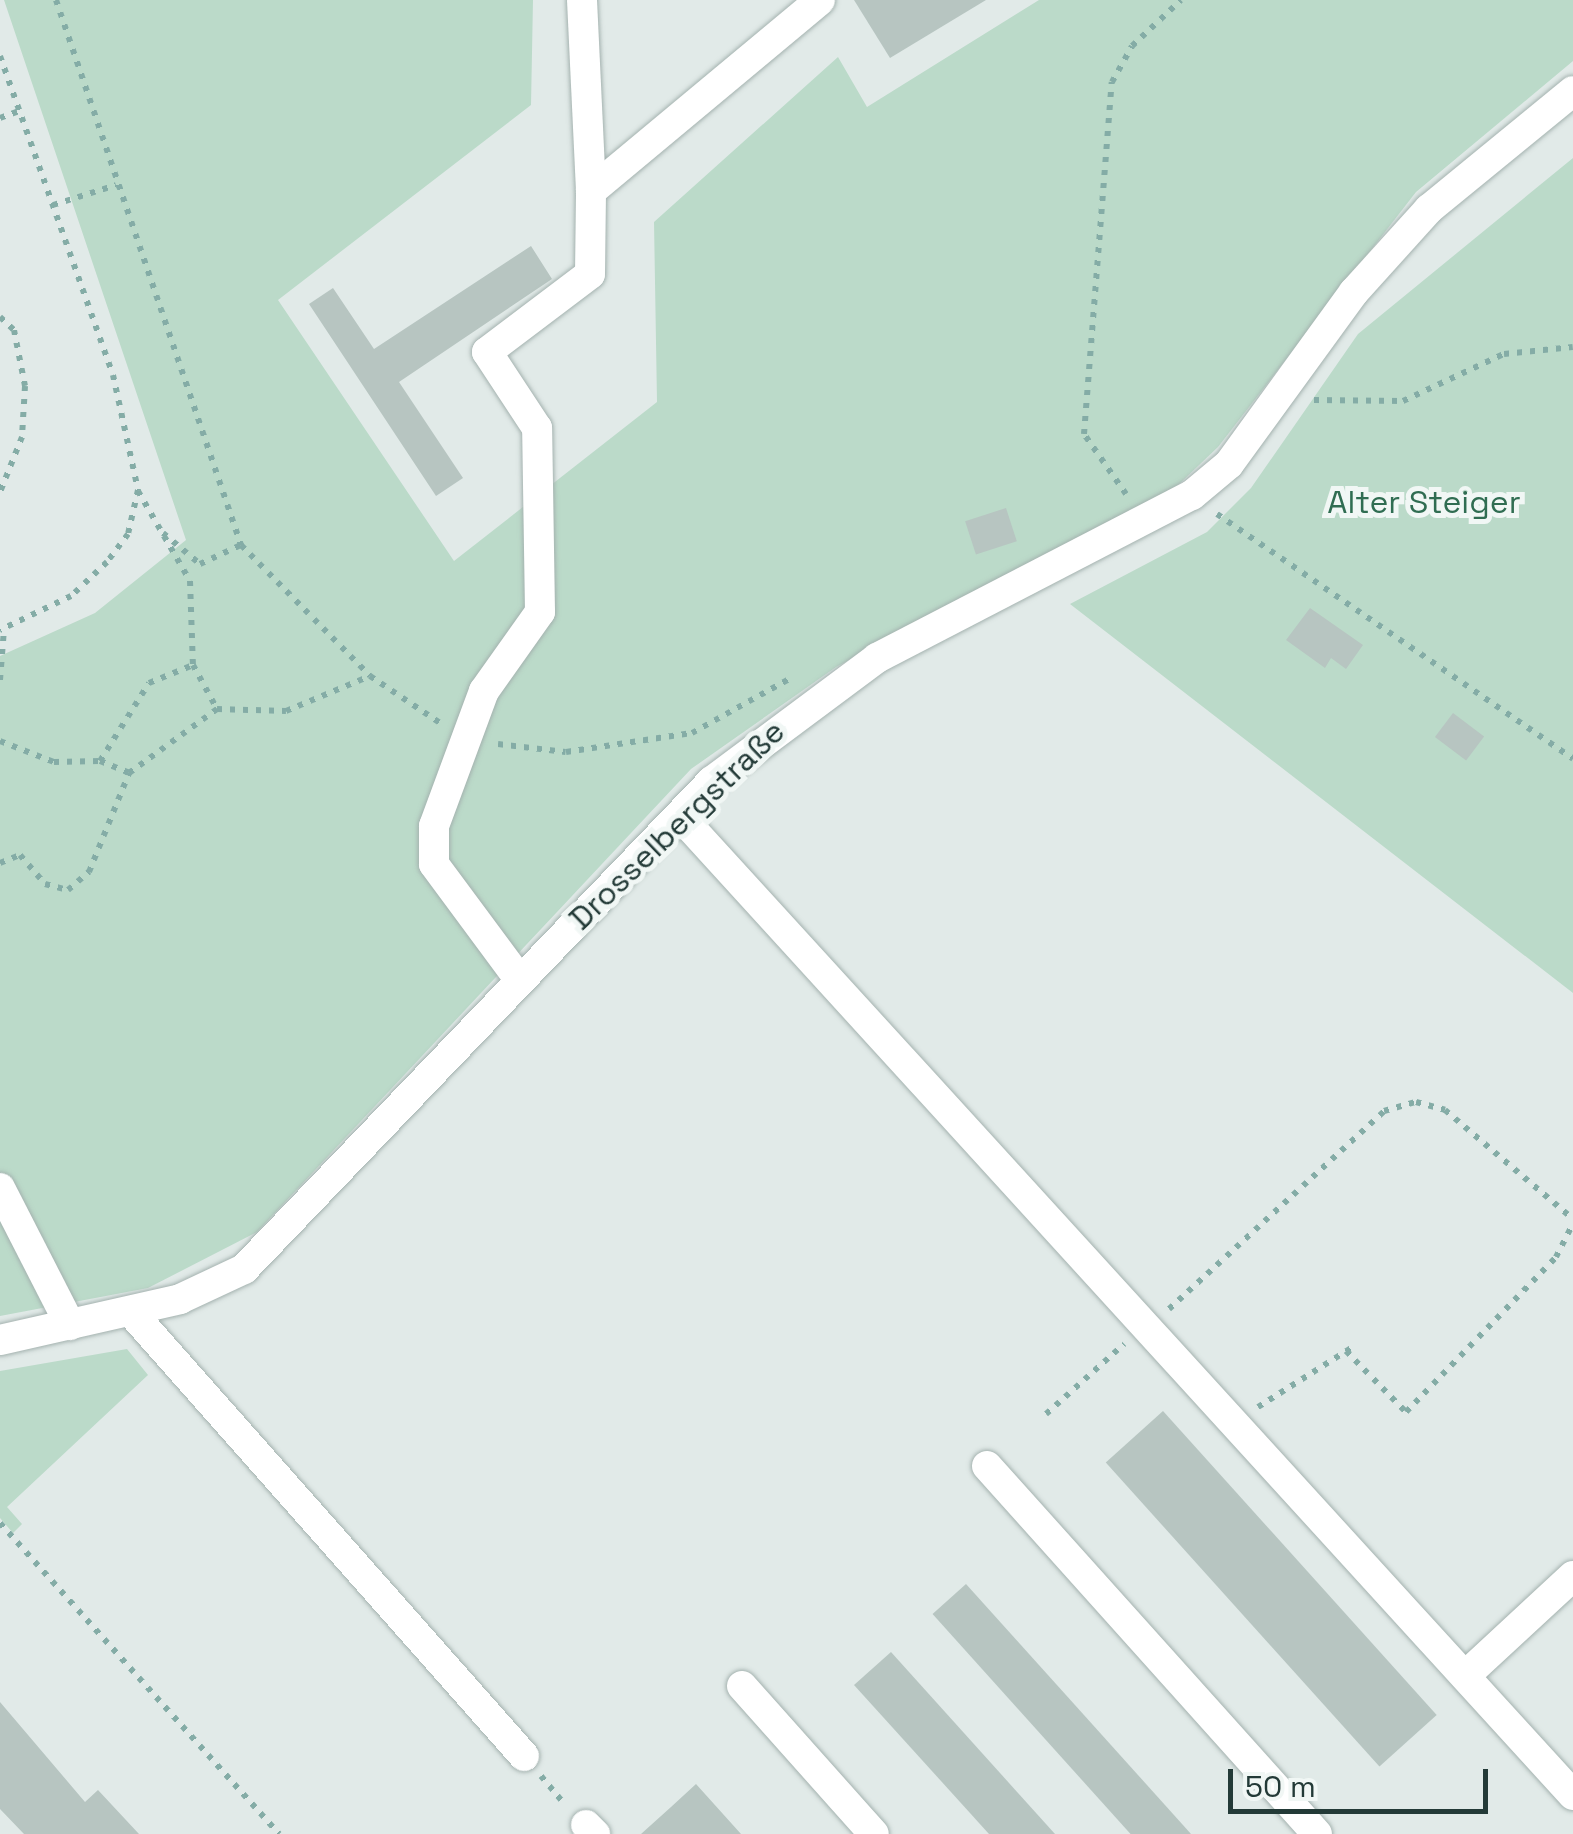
<!DOCTYPE html>
<html>
<head>
<meta charset="utf-8">
<style>
	body { margin:0 }
	#map { position:relative; width:1573px; height:1834px; overflow:hidden; background:#e1eae8; font-family:"Space Grotesk",sans-serif }
	div>[style] { position:absolute }
	.green>* { inset:0; background:#bbdac9 }
	.building>* { inset:0; background:#b7c5c1; transform-origin:0 0 }
	.path>* { height:6px; margin-top:-3px; transform-origin:0; background:repeating-linear-gradient(90deg,#84aca6 0 5px,transparent 0 13px) }
	.roads { filter:drop-shadow(0 0 2px #a4b2af) drop-shadow(0 0 2px #a4b2af) }
	.minor>* { height:30px; margin:-15px; padding:0 15px; transform-origin:15px; border-radius:15px; background:#fff }
	span { translate:-50% -50%; white-space:nowrap; text-align:center; line-height:1.15; -webkit-text-stroke:10px #f1f7f5; paint-order:stroke }
	.park-label { font-size:32px; color:#306d52 }
	.street-label { font-size:32px; color:#233a37 }
	.scale { position:absolute; left:1228px; top:1769px; width:260px; height:45px; box-sizing:border-box; border:5px solid #233a37; border-top:0; padding-left:12px; font-size:30px; line-height:35px; white-space:nowrap; color:#233a37; -webkit-text-stroke:8px #f1f7f5; paint-order:stroke }
</style>
</head>
<body>
<div id="map">
	<div class="green">
		<div style="clip-path:polygon(4px 0,533px 0,531px 105px,278px 300px,454px 561px,657px 402px,654px 222px,838px 57px,867px 107px,1039px 0,1573px 0,1573px 61px,1416px 192px,1218px 447px,1177px 486px,836px 667px,691px 769px,257px 1232px,148px 1288px,0 1316px,0 656px,95px 613px,186px 540px)"></div>
		<div style="clip-path:polygon(1573px 158px,1573px 993px,1070px 604px,1207px 532px,1251px 488px,1358px 334px)"></div>
		<div style="clip-path:polygon(127px 1349px,148px 1375px,7px 1507px,22px 1524px,13px 1533px,0 1518px,0 1371px)"></div>
	</div>
	<div class="building">
		<div style="clip-path:polygon(854px 0,986px 0,890px 58px)"></div>
		<div style="clip-path:polygon(531px 246px,552px 279px,399px 382px,463px 478px,436px 496px,309px 304px,333px 288px,374px 349px)"></div>
		<div style="left:1006px;top:508px;width:35px;height:43px;rotate:72deg"></div>
		<div style="clip-path:polygon(1310px 608px,1363px 645px,1346px 669px,1331px 658px,1325px 668px,1286px 640px)"></div>
		<div style="left:1453px;top:713px;width:39px;height:30px;rotate:37deg"></div>
		<div style="left:1163px;top:1411px;width:409px;height:77px;rotate:48deg"></div>
		<div style="left:966px;top:1584px;width:336px;height:45px;rotate:48deg"></div>
		<div style="clip-path:polygon(891px 1652px,1055px 1834px,989px 1834px,854px 1685px)"></div>
		<div style="clip-path:polygon(0 1702px,85px 1802px,98px 1790px,139px 1834px,24px 1834px,0 1809px)"></div>
		<div style="clip-path:polygon(696px 1784px,741px 1834px,641px 1834px,671px 1807px)"></div>
	</div>
	<div class="path">
		<div style="left:56px;top:0;width:576px;rotate:71.25deg"></div>
		<div style="left:241px;top:545px;width:184px;rotate:45.4deg"></div>
		<div style="left:370px;top:676px;width:84px;rotate:33.9deg"></div>
		<div style="left:0;top:56px;width:338px;rotate:70.5deg"></div>
		<div style="left:113px;top:375px;width:118px;rotate:77.7deg"></div>
		<div style="left:138px;top:490px;width:45px;rotate:102.8deg"></div>
		<div style="left:128px;top:534px;width:35px;rotate:127deg"></div>
		<div style="left:107px;top:562px;width:50px;rotate:136.6deg"></div>
		<div style="left:71px;top:596px;width:79px;rotate:154.4deg"></div>
		<div style="left:0;top:118px;width:20px;rotate:-20deg"></div>
		<div style="left:53px;top:205px;width:66px;rotate:-17.6deg"></div>
		<div style="left:0;top:317px;width:19px;rotate:43deg"></div>
		<div style="left:14px;top:330px;width:57px;rotate:78.9deg"></div>
		<div style="left:25px;top:386px;width:51px;rotate:93.4deg"></div>
		<div style="left:22px;top:437px;width:59px;rotate:111.8deg"></div>
		<div style="left:1314px;top:400px;width:89px;rotate:0.6deg"></div>
		<div style="left:1403px;top:401px;width:111px;rotate:-25deg"></div>
		<div style="left:1504px;top:354px;width:69px;rotate:-5.8deg"></div>
		<div style="left:138px;top:491px;width:104px;rotate:60deg"></div>
		<div style="left:190px;top:581px;width:84px;rotate:88deg"></div>
		<div style="left:193px;top:665px;width:50px;rotate:61.4deg"></div>
		<div style="left:217px;top:709px;width:69px;rotate:1.7deg"></div>
		<div style="left:286px;top:711px;width:91px;rotate:-22.6deg"></div>
		<div style="left:1126px;top:494px;width:73px;rotate:-125deg"></div>
		<div style="left:1084px;top:434px;width:353px;rotate:-85.5deg"></div>
		<div style="left:1112px;top:82px;width:41px;rotate:-60.9deg"></div>
		<div style="left:1132px;top:46px;width:67px;rotate:-43.2deg"></div>
		<div style="left:1217px;top:514px;width:432px;rotate:34.5deg"></div>
		<div style="left:163px;top:533px;width:48px;rotate:40deg"></div>
		<div style="left:200px;top:564px;width:45px;rotate:-24.9deg"></div>
		<div style="left:0;top:680px;width:51px;rotate:-85.5deg"></div>
		<div style="left:0;top:741px;width:58px;rotate:21.3deg"></div>
		<div style="left:54px;top:762px;width:46px;rotate:-1.2deg"></div>
		<div style="left:100px;top:761px;width:92px;rotate:-57.9deg"></div>
		<div style="left:149px;top:683px;width:48px;rotate:-22.2deg"></div>
		<div style="left:498px;top:744px;width:68px;rotate:6.7deg"></div>
		<div style="left:566px;top:752px;width:127px;rotate:-8.6deg"></div>
		<div style="left:692px;top:733px;width:111px;rotate:-29.1deg"></div>
		<div style="left:100px;top:761px;width:31px;rotate:22deg"></div>
		<div style="left:0;top:863px;width:22px;rotate:-22deg"></div>
		<div style="left:20px;top:855px;width:38px;rotate:49deg"></div>
		<div style="left:45px;top:884px;width:24px;rotate:15deg"></div>
		<div style="left:68px;top:890px;width:28px;rotate:-41deg"></div>
		<div style="left:89px;top:872px;width:107px;rotate:-68deg"></div>
		<div style="left:129px;top:773px;width:109px;rotate:-36deg"></div>
		<div style="left:1169px;top:1309px;width:292px;rotate:-42.6deg"></div>
		<div style="left:1384px;top:1111px;width:33px;rotate:-16deg"></div>
		<div style="left:1416px;top:1102px;width:30px;rotate:15deg"></div>
		<div style="left:1445px;top:1110px;width:168px;rotate:40.4deg"></div>
		<div style="left:1346px;top:1351px;width:86px;rotate:45.5deg"></div>
		<div style="left:1406px;top:1412px;width:216px;rotate:-45.9deg"></div>
		<div style="left:1556px;top:1257px;width:38px;rotate:-63deg"></div>
		<div style="left:1258px;top:1407px;width:114px;rotate:-32.4deg"></div>
		<div style="left:1046px;top:1414px;width:105px;rotate:-41.9deg"></div>
		<div style="left:0;top:1523px;width:418px;rotate:48.1deg"></div>
		<div style="left:541px;top:1776px;width:38px;rotate:50deg"></div>
	</div>
	<div class="roads">
		<div class="minor">
			<div style="left:582px;top:0;width:191px;rotate:87.3deg"></div>
			<div style="left:680px;top:816px;width:1325px;rotate:47.63deg"></div>
			<div style="left:519px;top:979px;width:143px;rotate:-126.5deg"></div>
			<div style="left:434px;top:864px;width:38px;rotate:-90deg"></div>
			<div style="left:434px;top:826px;width:144px;rotate:-69.7deg"></div>
			<div style="left:484px;top:691px;width:97px;rotate:-54.7deg"></div>
			<div style="left:540px;top:612px;width:184px;rotate:-90.9deg"></div>
			<div style="left:537px;top:428px;width:91px;rotate:-123.3deg"></div>
			<div style="left:487px;top:352px;width:129px;rotate:-37.1deg"></div>
			<div style="left:590px;top:274px;width:83px;rotate:-89.3deg"></div>
			<div style="left:591px;top:191px;width:298px;rotate:-39.8deg"></div>
			<div style="left:0;top:1188px;width:154px;rotate:62.9deg"></div>
			<div style="left:131px;top:1312px;width:593px;rotate:48.49deg"></div>
			<div style="left:0;top:1340px;width:185px;rotate:-12.8deg"></div>
			<div style="left:180px;top:1299px;width:71px;rotate:-25.1deg"></div>
			<div style="left:244px;top:1269px;width:676px;rotate:-46.2deg"></div>
			<div style="left:712px;top:781px;width:206px;rotate:-36.7deg"></div>
			<div style="left:877px;top:658px;width:355px;rotate:-27.4deg"></div>
			<div style="left:1192px;top:495px;width:48px;rotate:-40deg"></div>
			<div style="left:1229px;top:464px;width:213px;rotate:-54deg"></div>
			<div style="left:1354px;top:292px;width:112px;rotate:-47.9deg"></div>
			<div style="left:1429px;top:209px;width:186px;rotate:-39.3deg"></div>
			<div style="left:987px;top:1466px;width:494px;rotate:48.1deg"></div>
			<div style="left:1465px;top:1676px;width:147px;rotate:-42.8deg"></div>
			<div style="left:742px;top:1686px;width:198px;rotate:48.3deg"></div>
			<div style="left:586px;top:1825px;width:13px;rotate:45deg"></div>
		</div>
	</div>
	<div class="park-label">
		<span style="left:1424px;top:502px">Alter Steiger</span>
	</div>
	<div class="street-label">
		<span style="left:677px;top:825px;rotate:-44deg">Drosselbergstraße</span>
	</div>
	<div class="scale">50 m</div>
</div>
</body>
</html>
